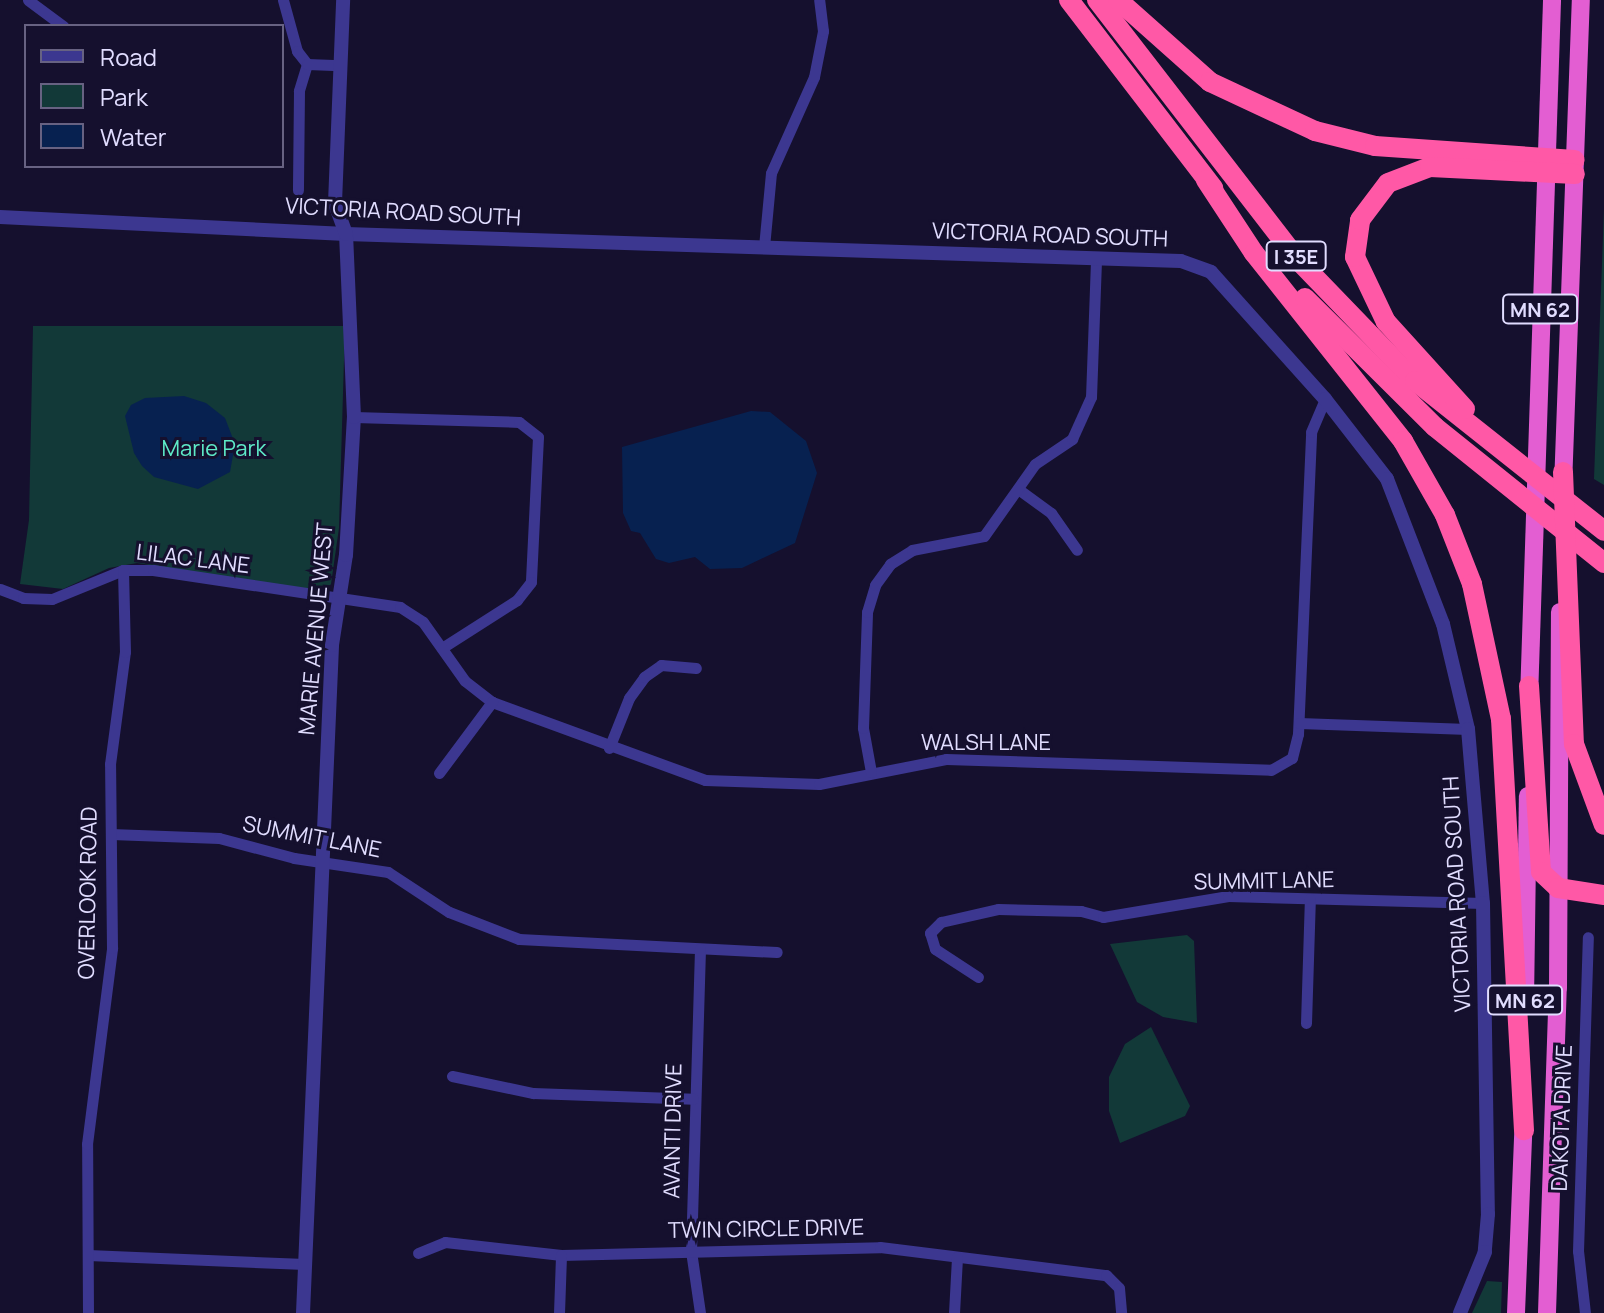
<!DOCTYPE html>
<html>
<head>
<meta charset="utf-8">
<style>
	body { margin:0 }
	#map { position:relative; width:1604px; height:1313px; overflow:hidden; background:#15102e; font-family:Manrope,sans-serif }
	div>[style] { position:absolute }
	.green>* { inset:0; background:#123938 }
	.water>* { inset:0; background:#072150 }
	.minor>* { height:11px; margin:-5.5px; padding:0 5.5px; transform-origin:5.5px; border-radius:5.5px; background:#3c3790 }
	.tertiary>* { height:14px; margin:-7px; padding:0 7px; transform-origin:7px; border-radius:7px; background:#3c3790 }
	.trunk>* { height:18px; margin:-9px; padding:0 9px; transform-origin:9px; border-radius:9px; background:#e35ed2 }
	.motorway>* { height:20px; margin:-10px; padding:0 10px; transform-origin:10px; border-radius:10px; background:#ff58a6 }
	span { translate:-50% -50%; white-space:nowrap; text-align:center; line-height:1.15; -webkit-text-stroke:6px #15102e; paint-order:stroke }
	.shield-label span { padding:2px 6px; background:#15102e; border:2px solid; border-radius:6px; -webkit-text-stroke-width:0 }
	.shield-label { font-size:20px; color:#e1ddff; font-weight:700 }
	.street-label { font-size:22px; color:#e1ddff }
	.park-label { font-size:22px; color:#5eeac8 }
	.legend { position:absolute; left:24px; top:24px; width:260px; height:144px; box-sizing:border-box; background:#15102e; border:2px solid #676282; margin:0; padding:10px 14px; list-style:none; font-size:24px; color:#e1ddff }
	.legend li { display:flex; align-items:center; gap:16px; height:40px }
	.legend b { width:40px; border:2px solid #676282 }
</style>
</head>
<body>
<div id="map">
	<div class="green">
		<div style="clip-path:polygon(1604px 209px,1604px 485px,1594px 479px)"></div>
		<div style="clip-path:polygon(33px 326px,345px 326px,339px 528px,331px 584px,325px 592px,137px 563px,109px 568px,63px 589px,20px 584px,29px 520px)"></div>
		<div style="clip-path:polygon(1187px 935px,1194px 941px,1197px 1023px,1163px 1017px,1137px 1002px,1110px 944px)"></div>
		<div style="clip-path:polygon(1151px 1027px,1190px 1106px,1185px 1116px,1120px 1143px,1109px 1111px,1109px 1077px,1125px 1044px)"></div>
		<div style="clip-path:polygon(1487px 1281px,1502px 1282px,1501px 1313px,1472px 1313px)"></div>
	</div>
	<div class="water">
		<div style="clip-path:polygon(184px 396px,206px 403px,225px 418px,235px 444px,230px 472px,198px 489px,154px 477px,142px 466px,134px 453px,125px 416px,131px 405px,145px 398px)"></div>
		<div style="clip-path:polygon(751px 411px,770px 412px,806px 441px,817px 473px,795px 543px,742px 568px,710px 569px,695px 557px,669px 563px,656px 559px,640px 533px,631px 531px,623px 513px,622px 447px)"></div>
	</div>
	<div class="minor">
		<div style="left:28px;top:0;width:44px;rotate:36.6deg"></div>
		<div style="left:283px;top:0;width:53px;rotate:74.6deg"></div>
		<div style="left:297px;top:51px;width:16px;rotate:52deg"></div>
		<div style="left:307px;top:64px;width:28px;rotate:107deg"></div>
		<div style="left:299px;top:91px;width:99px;rotate:90.6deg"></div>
		<div style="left:307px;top:64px;width:33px;rotate:2deg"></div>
		<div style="left:764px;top:247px;width:74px;rotate:-84.6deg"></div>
		<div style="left:771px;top:173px;width:105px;rotate:-65.9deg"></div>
		<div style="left:814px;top:77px;width:47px;rotate:-78.9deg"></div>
		<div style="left:823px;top:31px;width:31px;rotate:-97deg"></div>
		<div style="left:354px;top:417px;width:165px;rotate:1.7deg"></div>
		<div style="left:519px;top:422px;width:24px;rotate:38deg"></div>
		<div style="left:538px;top:437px;width:145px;rotate:92.8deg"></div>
		<div style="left:531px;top:582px;width:23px;rotate:128deg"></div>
		<div style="left:517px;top:600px;width:89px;rotate:147.4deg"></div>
		<div style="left:1018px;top:489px;width:41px;rotate:36deg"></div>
		<div style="left:1051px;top:513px;width:45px;rotate:54.9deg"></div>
		<div style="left:0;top:589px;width:25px;rotate:21deg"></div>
		<div style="left:23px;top:598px;width:29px;rotate:2deg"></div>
		<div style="left:52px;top:599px;width:77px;rotate:-22.2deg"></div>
		<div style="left:123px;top:570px;width:30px"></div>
		<div style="left:153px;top:570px;width:250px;rotate:8.5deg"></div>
		<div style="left:400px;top:607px;width:27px;rotate:33deg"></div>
		<div style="left:423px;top:622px;width:72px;rotate:54.6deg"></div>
		<div style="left:465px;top:681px;width:34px;rotate:38deg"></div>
		<div style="left:492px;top:702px;width:227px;rotate:20.1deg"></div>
		<div style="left:705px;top:780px;width:114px;rotate:2deg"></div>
		<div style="left:819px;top:784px;width:129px;rotate:-11.1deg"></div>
		<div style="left:946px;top:759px;width:325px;rotate:1.9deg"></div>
		<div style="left:1271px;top:770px;width:24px;rotate:-30deg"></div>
		<div style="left:1292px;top:758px;width:25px;rotate:-76deg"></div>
		<div style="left:1298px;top:734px;width:302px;rotate:-87.5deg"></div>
		<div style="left:1311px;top:432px;width:36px;rotate:-67deg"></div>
		<div style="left:1299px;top:723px;width:169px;rotate:2deg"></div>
		<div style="left:609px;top:748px;width:54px;rotate:-68.2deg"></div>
		<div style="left:629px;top:698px;width:26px;rotate:-54deg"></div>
		<div style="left:644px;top:677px;width:21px;rotate:-35deg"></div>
		<div style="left:661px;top:665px;width:35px;rotate:5deg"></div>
		<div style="left:871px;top:772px;width:45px;rotate:-100.3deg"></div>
		<div style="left:863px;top:728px;width:116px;rotate:-88deg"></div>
		<div style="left:867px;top:612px;width:28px;rotate:-73deg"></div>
		<div style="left:875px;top:585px;width:26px;rotate:-54deg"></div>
		<div style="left:890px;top:564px;width:26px;rotate:-32deg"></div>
		<div style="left:912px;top:550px;width:73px;rotate:-11deg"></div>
		<div style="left:984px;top:536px;width:88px;rotate:-54.7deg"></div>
		<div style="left:1035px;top:464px;width:45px;rotate:-34deg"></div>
		<div style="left:1072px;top:439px;width:46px;rotate:-65.7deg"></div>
		<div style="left:1091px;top:397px;width:139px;rotate:-87.9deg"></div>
		<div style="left:439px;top:773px;width:89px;rotate:-53.3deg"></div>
		<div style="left:111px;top:834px;width:108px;rotate:2.1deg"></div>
		<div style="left:219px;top:838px;width:78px;rotate:14.9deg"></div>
		<div style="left:294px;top:858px;width:95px;rotate:8.5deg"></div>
		<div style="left:388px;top:872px;width:73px;rotate:33.3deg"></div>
		<div style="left:449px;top:912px;width:75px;rotate:21.1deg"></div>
		<div style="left:519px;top:939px;width:258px;rotate:2.9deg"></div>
		<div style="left:700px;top:949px;width:302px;rotate:91.7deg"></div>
		<div style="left:691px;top:1251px;width:63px;rotate:81.7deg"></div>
		<div style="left:978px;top:977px;width:51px;rotate:-146.9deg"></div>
		<div style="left:935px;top:949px;width:17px;rotate:-107deg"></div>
		<div style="left:930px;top:933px;width:16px;rotate:-45deg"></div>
		<div style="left:941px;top:922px;width:58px;rotate:-12.8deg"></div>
		<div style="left:998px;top:909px;width:83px;rotate:1.4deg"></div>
		<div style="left:1081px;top:911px;width:23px;rotate:15deg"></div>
		<div style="left:1103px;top:917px;width:127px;rotate:-9.5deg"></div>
		<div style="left:1228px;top:896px;width:255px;rotate:1.6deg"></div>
		<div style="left:1306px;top:1023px;width:124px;rotate:-88.2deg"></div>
		<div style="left:452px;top:1076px;width:83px;rotate:11.9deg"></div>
		<div style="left:533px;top:1093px;width:160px;rotate:2.1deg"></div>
		<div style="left:418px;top:1253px;width:29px;rotate:-22deg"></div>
		<div style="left:445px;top:1242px;width:117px;rotate:6.4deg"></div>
		<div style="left:561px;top:1255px;width:319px;rotate:-1.4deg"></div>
		<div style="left:880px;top:1247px;width:228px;rotate:7.1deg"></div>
		<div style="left:1106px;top:1275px;width:18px;rotate:45deg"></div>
		<div style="left:1119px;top:1288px;width:25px;rotate:85deg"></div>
		<div style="left:88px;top:1255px;width:217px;rotate:2.4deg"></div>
		<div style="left:88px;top:1313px;width:169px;rotate:-90.3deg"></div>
		<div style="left:87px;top:1144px;width:198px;rotate:-82.7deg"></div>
		<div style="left:112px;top:948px;width:184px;rotate:-90.6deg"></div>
		<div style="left:110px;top:764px;width:113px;rotate:-82.4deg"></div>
		<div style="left:125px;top:652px;width:82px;rotate:-91.4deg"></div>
		<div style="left:559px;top:1313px;width:58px;rotate:-88deg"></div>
		<div style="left:954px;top:1313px;width:56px;rotate:-86.9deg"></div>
		<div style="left:1585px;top:1313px;width:62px;rotate:-96.4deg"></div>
		<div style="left:1578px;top:1251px;width:314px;rotate:-88.2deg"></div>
	</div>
	<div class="tertiary">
		<div style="left:0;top:217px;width:346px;rotate:2.8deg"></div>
		<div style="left:346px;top:234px;width:835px;rotate:1.85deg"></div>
		<div style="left:1181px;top:261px;width:32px;rotate:20deg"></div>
		<div style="left:1211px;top:272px;width:171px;rotate:48.1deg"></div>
		<div style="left:1325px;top:399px;width:101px;rotate:52.2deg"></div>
		<div style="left:1387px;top:479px;width:155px;rotate:68.9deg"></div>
		<div style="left:1443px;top:624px;width:108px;rotate:76.6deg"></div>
		<div style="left:1468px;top:729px;width:175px;rotate:85.1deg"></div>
		<div style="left:1483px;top:903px;width:311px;rotate:89.1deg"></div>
		<div style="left:1488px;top:1214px;width:38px;rotate:95deg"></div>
		<div style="left:1485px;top:1252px;width:66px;rotate:112.3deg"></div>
		<div style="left:303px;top:1313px;width:669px;rotate:-87.51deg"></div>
		<div style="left:332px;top:645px;width:91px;rotate:-81.2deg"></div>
		<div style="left:346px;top:555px;width:138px;rotate:-86.7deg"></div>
		<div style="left:354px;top:417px;width:183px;rotate:-92.5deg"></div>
		<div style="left:346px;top:234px;width:33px;rotate:-110deg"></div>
		<div style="left:335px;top:203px;width:203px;rotate:-87.7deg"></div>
	</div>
	<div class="trunk">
		<div style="left:1563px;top:486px;width:486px;rotate:-87.9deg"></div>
		<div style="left:1529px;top:698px;width:698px;rotate:-88.11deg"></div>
		<div style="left:1525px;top:1002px;width:206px;rotate:-89.2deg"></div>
		<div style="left:1516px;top:1313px;width:197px;rotate:-87.7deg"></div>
		<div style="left:1547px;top:1313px;width:325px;rotate:-88.1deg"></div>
		<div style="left:1558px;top:988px;width:376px;rotate:-89.7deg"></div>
	</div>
	<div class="motorway">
		<div style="left:1069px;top:0;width:237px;rotate:52.5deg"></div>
		<div style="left:1097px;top:0;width:330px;rotate:52.3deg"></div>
		<div style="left:1299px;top:261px;width:167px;rotate:46deg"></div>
		<div style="left:1415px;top:381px;width:241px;rotate:38.4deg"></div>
		<div style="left:1118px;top:0;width:123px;rotate:41.7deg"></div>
		<div style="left:1210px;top:82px;width:116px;rotate:25deg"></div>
		<div style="left:1315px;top:131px;width:62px;rotate:14deg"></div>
		<div style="left:1375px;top:146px;width:200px;rotate:4deg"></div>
		<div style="left:1206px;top:180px;width:87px;rotate:56.7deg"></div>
		<div style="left:1254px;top:253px;width:240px;rotate:51.6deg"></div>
		<div style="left:1403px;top:441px;width:85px;rotate:60.4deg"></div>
		<div style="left:1445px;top:515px;width:74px;rotate:68.6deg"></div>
		<div style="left:1472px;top:584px;width:138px;rotate:77.9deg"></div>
		<div style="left:1501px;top:719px;width:412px;rotate:86.8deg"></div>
		<div style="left:1305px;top:298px;width:183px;rotate:44.8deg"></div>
		<div style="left:1435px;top:427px;width:217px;rotate:38.8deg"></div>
		<div style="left:1465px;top:409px;width:118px;rotate:-132.2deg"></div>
		<div style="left:1386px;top:322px;width:72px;rotate:-115.5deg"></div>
		<div style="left:1355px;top:257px;width:37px;rotate:-82deg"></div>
		<div style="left:1360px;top:220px;width:46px;rotate:-52.9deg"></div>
		<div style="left:1388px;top:183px;width:45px;rotate:-20.9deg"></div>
		<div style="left:1430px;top:167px;width:145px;rotate:2.8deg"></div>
		<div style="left:1563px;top:472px;width:272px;rotate:87.7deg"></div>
		<div style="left:1574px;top:744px;width:86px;rotate:69.7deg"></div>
		<div style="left:1529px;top:686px;width:186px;rotate:86.3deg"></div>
		<div style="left:1541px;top:872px;width:23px;rotate:43deg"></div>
		<div style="left:1558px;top:888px;width:47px;rotate:8.7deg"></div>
	</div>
	<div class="shield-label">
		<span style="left:1296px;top:256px">I 35E</span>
		<span style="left:1540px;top:309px">MN 62</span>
		<span style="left:1525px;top:1000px">MN 62</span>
	</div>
	<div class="street-label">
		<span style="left:403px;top:212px;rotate:3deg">VICTORIA ROAD SOUTH</span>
		<span style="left:1050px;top:235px;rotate:2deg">VICTORIA ROAD SOUTH</span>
		<span style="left:193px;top:559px;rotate:7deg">LILAC LANE</span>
		<span style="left:316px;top:629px;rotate:-85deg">MARIE AVENUE WEST</span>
		<span style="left:986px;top:743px">WALSH LANE</span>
		<span style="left:312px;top:837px;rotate:11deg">SUMMIT LANE</span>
		<span style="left:1264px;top:881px;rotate:-1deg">SUMMIT LANE</span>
		<span style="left:88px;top:893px;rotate:-89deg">OVERLOOK ROAD</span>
		<span style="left:1457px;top:894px;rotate:-93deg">VICTORIA ROAD SOUTH</span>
		<span style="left:1562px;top:1118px;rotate:-88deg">DAKOTA DRIVE</span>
		<span style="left:673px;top:1131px;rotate:-89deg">AVANTI DRIVE</span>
		<span style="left:766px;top:1229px;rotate:-1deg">TWIN CIRCLE DRIVE</span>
	</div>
	<div class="park-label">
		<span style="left:214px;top:449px">Marie Park</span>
	</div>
	<ul class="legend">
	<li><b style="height:10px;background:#3c3790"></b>Road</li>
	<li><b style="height:22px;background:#123938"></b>Park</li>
	<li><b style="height:22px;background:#072150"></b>Water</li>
	</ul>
</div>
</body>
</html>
